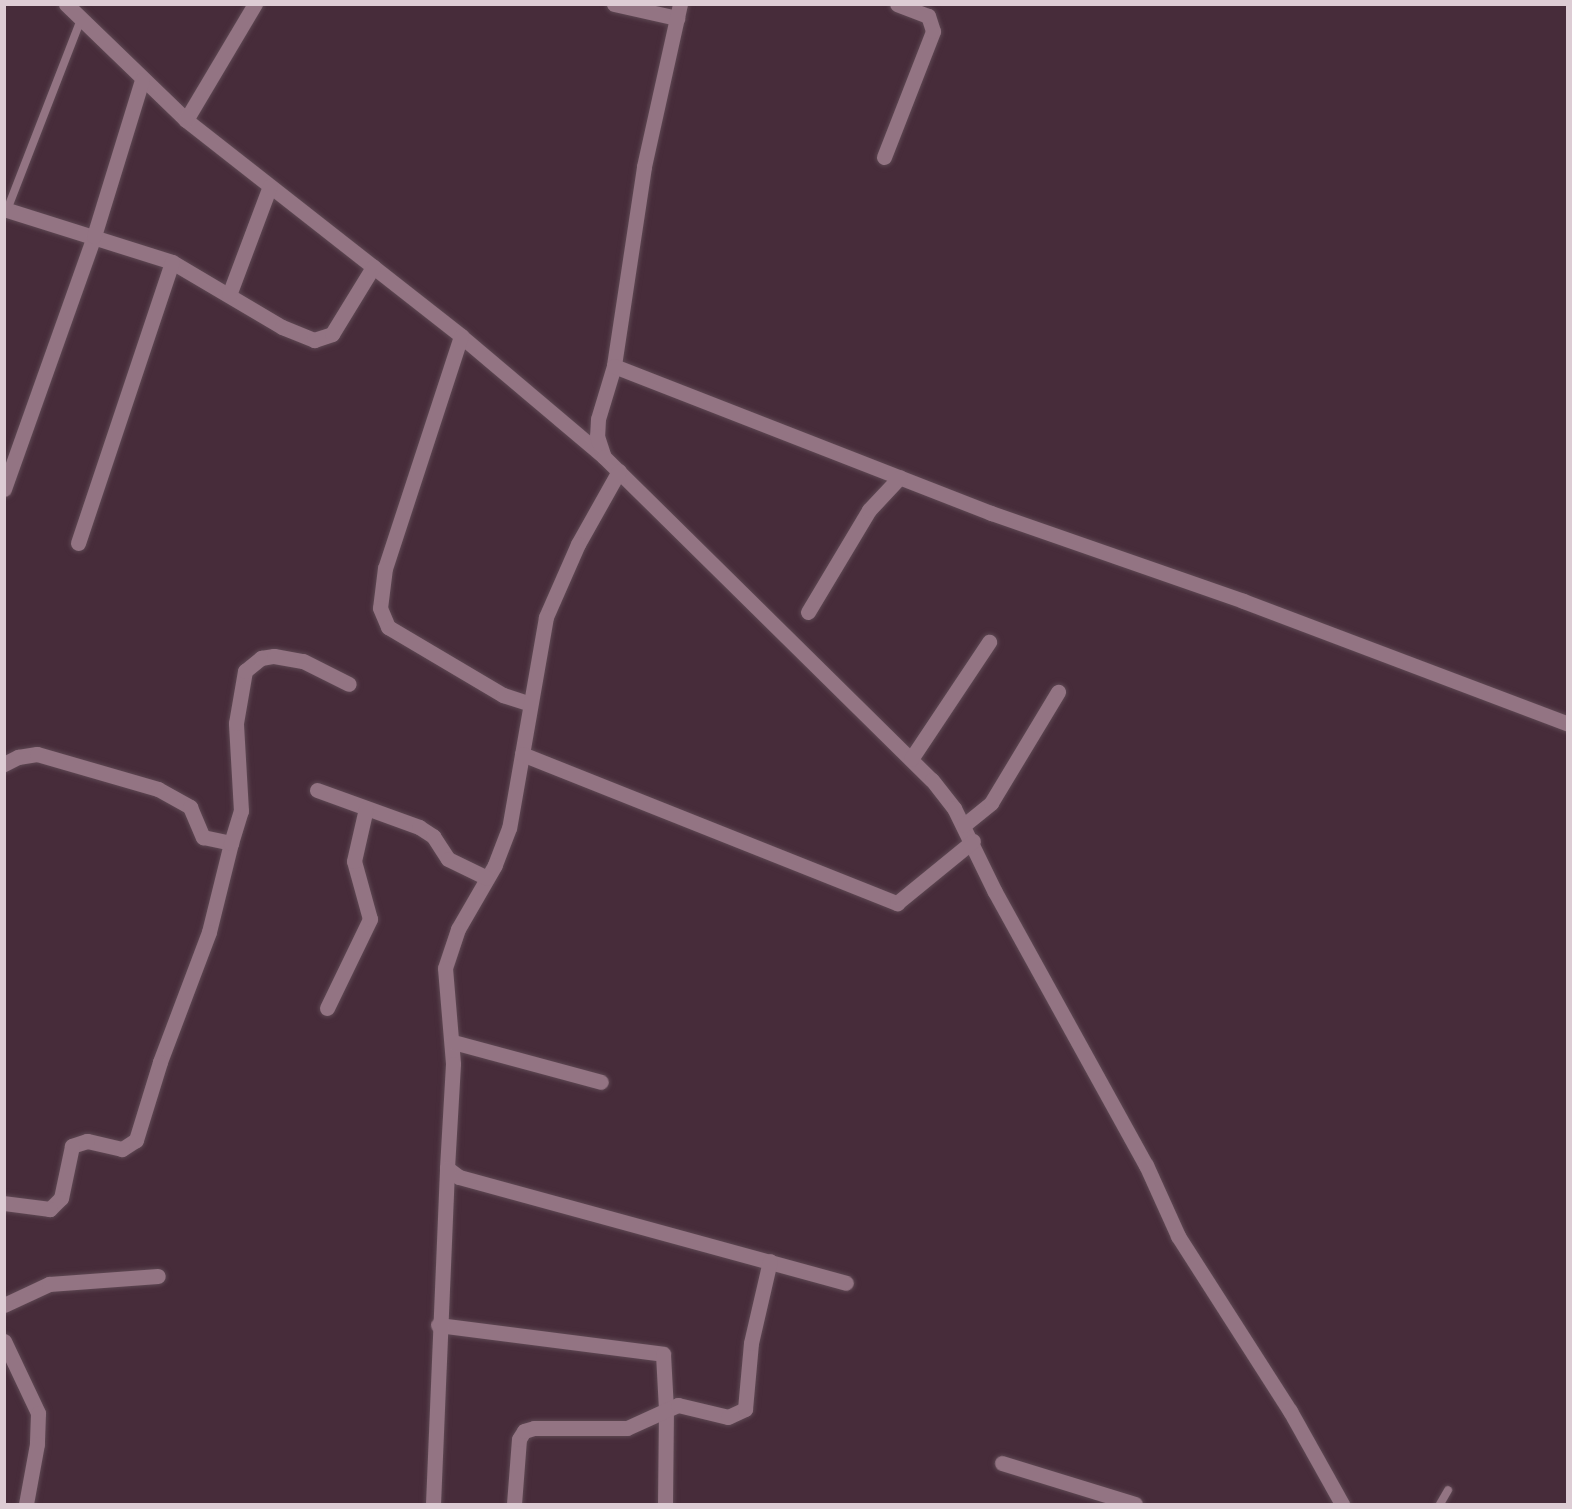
<!DOCTYPE html>
<html>
<head>
<meta charset="utf-8">
<style>
	body { margin:0 }
	#map { position:relative; width:1572px; height:1509px; overflow:hidden; background:#472c3a; font-family:"Noto Sans",sans-serif }
	div>[style] { position:absolute }
	.roads { filter:drop-shadow(0 0 2px #5e4853) drop-shadow(0 0 2px #5e4853) }
	.service>* { height:8px; margin:-4px; padding:0 4px; transform-origin:4px; border-radius:4px; background:#937483 }
	.minor>* { height:15px; margin:-7.5px; padding:0 7.5px; transform-origin:7.5px; border-radius:7.5px; background:#937483 }
	span { translate:-50% -50%; white-space:nowrap; text-align:center; line-height:1.15; -webkit-text-stroke:5px #3c2230; paint-order:stroke }
	.frame { position:absolute; inset:0; border:6px solid #ddccd4; pointer-events:none }
</style>
</head>
<body>
<div id="map">
	<div class="roads">
		<div class="service">
			<div style="left:7px;top:210px;width:205px;rotate:-68.8deg"></div>
			<div style="left:1440px;top:1504px;width:16px;rotate:-60deg"></div>
		</div>
		<div class="minor">
			<div style="left:66px;top:4px;width:167px;rotate:44deg"></div>
			<div style="left:186px;top:120px;width:350px;rotate:38.1deg"></div>
			<div style="left:461px;top:336px;width:186px;rotate:40.2deg"></div>
			<div style="left:614px;top:4px;width:65px;rotate:12.5deg"></div>
			<div style="left:680px;top:4px;width:167px;rotate:102.5deg"></div>
			<div style="left:644px;top:167px;width:201px;rotate:98.6deg"></div>
			<div style="left:614px;top:366px;width:55px;rotate:106.8deg"></div>
			<div style="left:598px;top:419px;width:17px;rotate:93deg"></div>
			<div style="left:597px;top:436px;width:22px;rotate:72deg"></div>
			<div style="left:604px;top:457px;width:460px;rotate:44.6deg"></div>
			<div style="left:932px;top:780px;width:36px;rotate:52deg"></div>
			<div style="left:954px;top:808px;width:93px;rotate:64deg"></div>
			<div style="left:995px;top:892px;width:312px;rotate:61.1deg"></div>
			<div style="left:1146px;top:1165px;width:78px;rotate:65.7deg"></div>
			<div style="left:1178px;top:1236px;width:208px;rotate:57.4deg"></div>
			<div style="left:1290px;top:1411px;width:107px;rotate:60.8deg"></div>
			<div style="left:186px;top:120px;width:135px;rotate:-59.3deg"></div>
			<div style="left:884px;top:157px;width:135px;rotate:-68.7deg"></div>
			<div style="left:933px;top:31px;width:16px;rotate:-108deg"></div>
			<div style="left:928px;top:16px;width:33px;rotate:-159deg"></div>
			<div style="left:4px;top:209px;width:176px;rotate:17.5deg"></div>
			<div style="left:172px;top:262px;width:128px;rotate:30.6deg"></div>
			<div style="left:282px;top:327px;width:35px;rotate:22deg"></div>
			<div style="left:314px;top:340px;width:19px;rotate:-18deg"></div>
			<div style="left:332px;top:334px;width:79px;rotate:-58.5deg"></div>
			<div style="left:229px;top:295px;width:116px;rotate:-69.4deg"></div>
			<div style="left:461px;top:336px;width:244px;rotate:108.1deg"></div>
			<div style="left:385px;top:568px;width:40px;rotate:97.1deg"></div>
			<div style="left:380px;top:608px;width:21px;rotate:67deg"></div>
			<div style="left:388px;top:627px;width:134px;rotate:30.6deg"></div>
			<div style="left:503px;top:695px;width:28px;rotate:18deg"></div>
			<div style="left:614px;top:366px;width:405px;rotate:21.3deg"></div>
			<div style="left:991px;top:513px;width:267px;rotate:19.2deg"></div>
			<div style="left:1243px;top:601px;width:347px;rotate:20.7deg"></div>
			<div style="left:619px;top:471px;width:84px;rotate:119.3deg"></div>
			<div style="left:578px;top:544px;width:80px;rotate:113.7deg"></div>
			<div style="left:546px;top:617px;width:214px;rotate:99.9deg"></div>
			<div style="left:509px;top:828px;width:40px;rotate:111deg"></div>
			<div style="left:495px;top:865px;width:74px;rotate:120deg"></div>
			<div style="left:458px;top:929px;width:41px;rotate:108.4deg"></div>
			<div style="left:445px;top:968px;width:96px;rotate:85.2deg"></div>
			<div style="left:453px;top:1064px;width:104px;rotate:93.3deg"></div>
			<div style="left:447px;top:1168px;width:15px;rotate:37deg"></div>
			<div style="left:459px;top:1177px;width:401px;rotate:15.3deg"></div>
			<div style="left:4px;top:489px;width:269px;rotate:-70.4deg"></div>
			<div style="left:94px;top:236px;width:163px;rotate:-72.9deg"></div>
			<div style="left:78px;top:543px;width:296px;rotate:-71.5deg"></div>
			<div style="left:808px;top:612px;width:119px;rotate:-59.1deg"></div>
			<div style="left:869px;top:510px;width:45px;rotate:-46.8deg"></div>
			<div style="left:522px;top:754px;width:404px;rotate:21.7deg"></div>
			<div style="left:897px;top:903px;width:98px;rotate:-39.2deg"></div>
			<div style="left:911px;top:759px;width:141px;rotate:-56.3deg"></div>
			<div style="left:4px;top:764px;width:16px;rotate:-27deg"></div>
			<div style="left:18px;top:757px;width:19px;rotate:-9deg"></div>
			<div style="left:37px;top:754px;width:126px;rotate:16.1deg"></div>
			<div style="left:158px;top:789px;width:37px;rotate:29deg"></div>
			<div style="left:190px;top:807px;width:33px;rotate:67deg"></div>
			<div style="left:203px;top:837px;width:29px;rotate:12deg"></div>
			<div style="left:231px;top:843px;width:92px;rotate:103.9deg"></div>
			<div style="left:209px;top:932px;width:139px;rotate:110.7deg"></div>
			<div style="left:160px;top:1062px;width:82px;rotate:107.1deg"></div>
			<div style="left:136px;top:1140px;width:17px;rotate:147deg"></div>
			<div style="left:122px;top:1149px;width:36px;rotate:-167deg"></div>
			<div style="left:87px;top:1141px;width:16px;rotate:162deg"></div>
			<div style="left:72px;top:1146px;width:53px;rotate:101.9deg"></div>
			<div style="left:61px;top:1198px;width:16px;rotate:135deg"></div>
			<div style="left:50px;top:1209px;width:46px;rotate:-172.6deg"></div>
			<div style="left:317px;top:790px;width:109px;rotate:19.9deg"></div>
			<div style="left:419px;top:827px;width:17px;rotate:33deg"></div>
			<div style="left:433px;top:836px;width:27px;rotate:57deg"></div>
			<div style="left:448px;top:859px;width:43px;rotate:26deg"></div>
			<div style="left:964px;top:825px;width:35px;rotate:-39deg"></div>
			<div style="left:991px;top:803px;width:130px;rotate:-58.9deg"></div>
			<div style="left:231px;top:843px;width:34px;rotate:-73deg"></div>
			<div style="left:241px;top:811px;width:88px;rotate:-93.3deg"></div>
			<div style="left:236px;top:723px;width:53px;rotate:-80.2deg"></div>
			<div style="left:245px;top:671px;width:21px;rotate:-39deg"></div>
			<div style="left:261px;top:658px;width:13px;rotate:-9deg"></div>
			<div style="left:274px;top:656px;width:29px;rotate:10deg"></div>
			<div style="left:303px;top:661px;width:51px;rotate:26.6deg"></div>
			<div style="left:327px;top:1008px;width:99px;rotate:-64.2deg"></div>
			<div style="left:370px;top:919px;width:60px;rotate:-105.4deg"></div>
			<div style="left:354px;top:861px;width:54px;rotate:-77.2deg"></div>
			<div style="left:453px;top:1042px;width:153px;rotate:15.1deg"></div>
			<div style="left:4px;top:1305px;width:50px;rotate:-25deg"></div>
			<div style="left:49px;top:1284px;width:109px;rotate:-4.2deg"></div>
			<div style="left:438px;top:1325px;width:227px;rotate:7.3deg"></div>
			<div style="left:663px;top:1354px;width:55px;rotate:86.9deg"></div>
			<div style="left:666px;top:1409px;width:95px;rotate:90.6deg"></div>
			<div style="left:4px;top:1341px;width:80px;rotate:64.7deg"></div>
			<div style="left:38px;top:1413px;width:31px;rotate:92deg"></div>
			<div style="left:37px;top:1444px;width:61px;rotate:100.4deg"></div>
			<div style="left:1002px;top:1463px;width:139px;rotate:17.1deg"></div>
			<div style="left:433px;top:1504px;width:336px;rotate:-87.6deg"></div>
			<div style="left:514px;top:1504px;width:65px;rotate:-85.6deg"></div>
			<div style="left:519px;top:1439px;width:9px;rotate:-58deg"></div>
			<div style="left:524px;top:1431px;width:10px;rotate:-17deg"></div>
			<div style="left:534px;top:1428px;width:93px"></div>
			<div style="left:627px;top:1428px;width:56px;rotate:-24.3deg"></div>
			<div style="left:678px;top:1405px;width:51px;rotate:13.5deg"></div>
			<div style="left:728px;top:1417px;width:19px;rotate:-25deg"></div>
			<div style="left:745px;top:1409px;width:66px;rotate:-84.8deg"></div>
			<div style="left:751px;top:1343px;width:84px;rotate:-77deg"></div>
		</div>
	</div>
	<div class="frame"></div>
</div>
</body>
</html>
